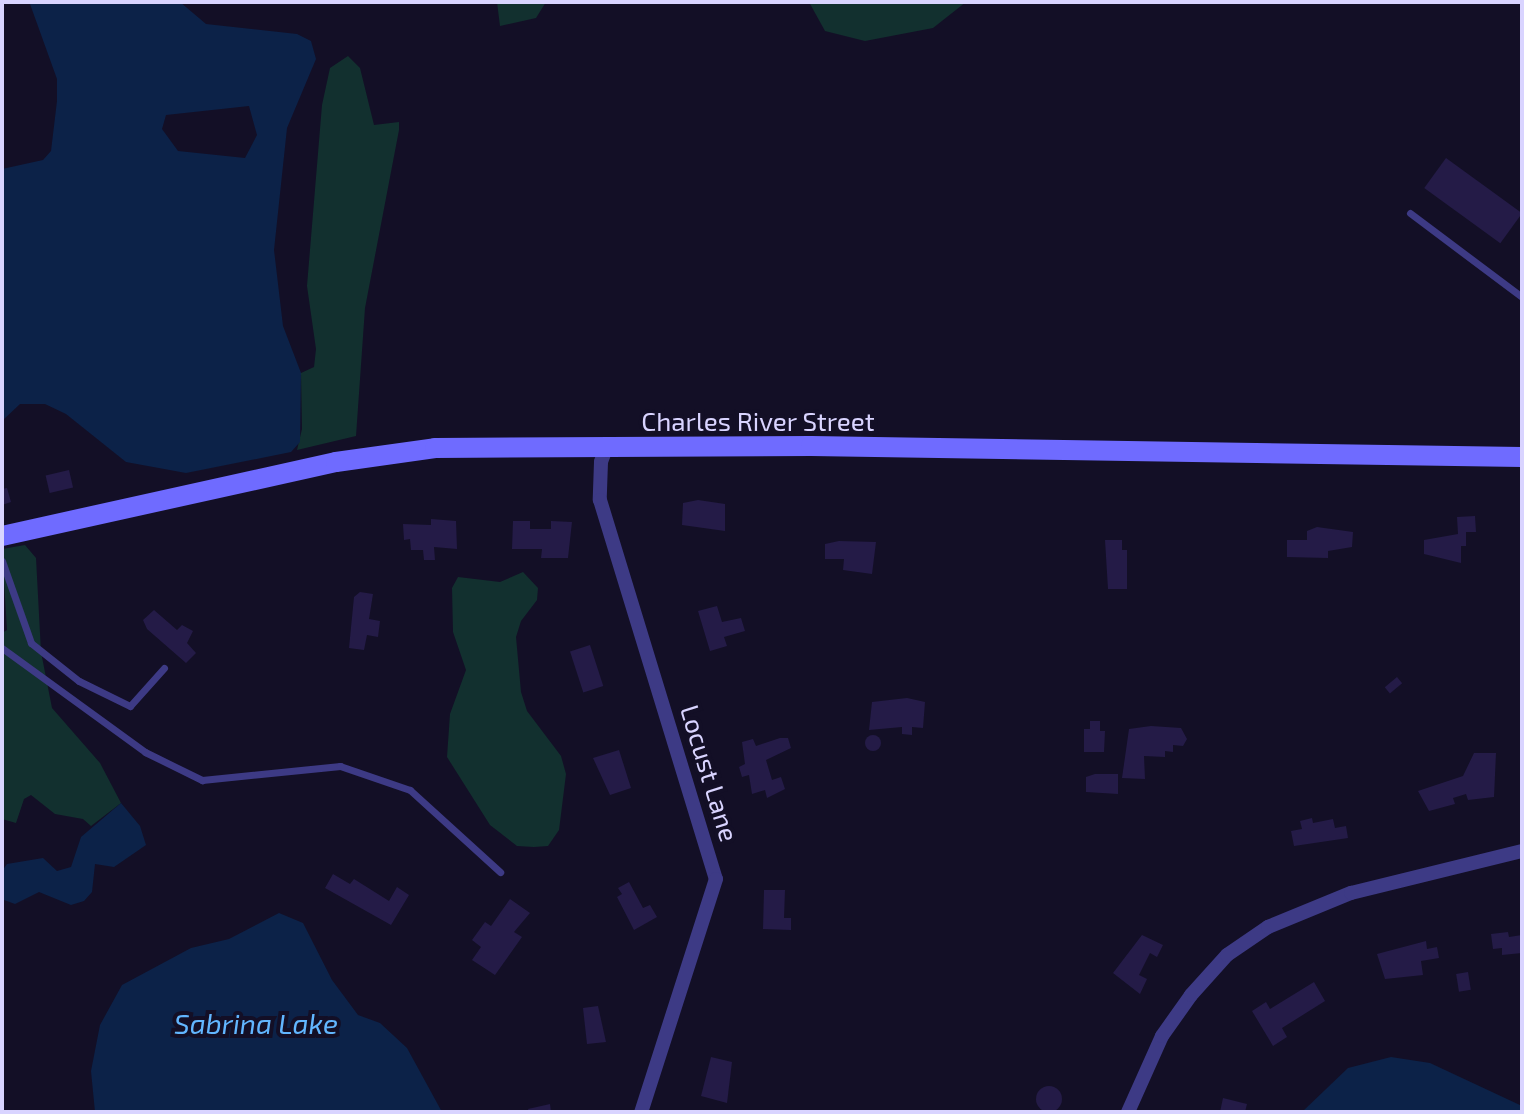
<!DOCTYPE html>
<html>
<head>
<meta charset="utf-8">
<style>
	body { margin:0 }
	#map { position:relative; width:1524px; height:1114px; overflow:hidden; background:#130f26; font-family:"Exo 2",sans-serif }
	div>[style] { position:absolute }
	.green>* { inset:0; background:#12302f }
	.water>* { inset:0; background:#0c2248 }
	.building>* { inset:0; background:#241b47; transform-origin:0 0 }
	.round { border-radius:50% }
	.lane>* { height:7px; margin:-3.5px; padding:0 3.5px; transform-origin:3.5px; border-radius:3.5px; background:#3d3a85 }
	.street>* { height:14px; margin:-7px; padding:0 7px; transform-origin:7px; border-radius:7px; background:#3d3a85 }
	.secondary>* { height:20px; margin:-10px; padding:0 10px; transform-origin:10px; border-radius:10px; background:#6f6bff }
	span { translate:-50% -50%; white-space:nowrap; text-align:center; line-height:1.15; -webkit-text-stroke:8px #130f26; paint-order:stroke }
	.street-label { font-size:26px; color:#d9d4ff }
	.water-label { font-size:28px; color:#62b6ff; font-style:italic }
	.frame { position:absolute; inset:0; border:4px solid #d9d4ff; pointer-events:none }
</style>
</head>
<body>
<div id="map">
	<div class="green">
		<div style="clip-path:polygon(497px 2px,546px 2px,536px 18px,500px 26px)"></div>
		<div style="clip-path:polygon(809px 2px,966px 2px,933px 28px,865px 41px,825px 31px)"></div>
		<div style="clip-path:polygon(348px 56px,360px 68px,374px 125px,399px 122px,399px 130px,365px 308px,356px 436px,297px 450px,302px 429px,301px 373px,314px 367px,316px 349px,307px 286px,322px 105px,330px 68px)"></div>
		<div style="clip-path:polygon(25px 545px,36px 558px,41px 652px,52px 708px,100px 763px,121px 803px,91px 826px,83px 819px,55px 814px,31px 795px,24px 799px,16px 823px,2px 819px,2px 633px,7px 630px,2px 549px)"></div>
		<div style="clip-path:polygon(523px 572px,538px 588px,537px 600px,521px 621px,516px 637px,521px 692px,527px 711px,561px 756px,566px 774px,559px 830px,548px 846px,534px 847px,517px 846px,490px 825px,447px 757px,450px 714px,466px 670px,453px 632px,452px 588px,458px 577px,500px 582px)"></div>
	</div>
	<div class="water">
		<div style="clip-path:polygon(evenodd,180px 2px,206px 24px,297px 34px,311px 41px,316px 59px,287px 128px,274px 250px,283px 326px,301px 373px,300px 442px,291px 452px,186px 473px,126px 462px,66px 414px,45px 404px,20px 404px,2px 421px,2px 169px,43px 160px,51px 151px,57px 101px,57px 79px,30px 4px,180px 2px,249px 106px,257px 135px,245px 158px,178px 151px,162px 129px,166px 115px,249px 106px)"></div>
		<div style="clip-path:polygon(121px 803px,140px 826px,146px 845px,114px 867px,95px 864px,92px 892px,84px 901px,71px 905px,39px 892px,15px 904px,4px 900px,2px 871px,7px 864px,43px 858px,57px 871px,71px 867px,81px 837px)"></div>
		<div style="clip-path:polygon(279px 913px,303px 923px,332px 980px,358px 1015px,380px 1023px,407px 1048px,442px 1112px,95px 1112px,91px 1071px,100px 1025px,122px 985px,191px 948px,229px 939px)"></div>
		<div style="clip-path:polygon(1391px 1057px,1430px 1063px,1522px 1106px,1522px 1112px,1302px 1112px,1348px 1068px)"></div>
	</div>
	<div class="building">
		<div style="left:1446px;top:158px;width:94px;height:37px;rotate:36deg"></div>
		<div style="left:69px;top:470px;width:18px;height:24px;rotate:77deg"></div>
		<div style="clip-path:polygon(7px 488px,11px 502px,2px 505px,2px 489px)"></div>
		<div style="clip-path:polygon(698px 500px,725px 504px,725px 531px,682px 525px,683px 503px)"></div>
		<div style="clip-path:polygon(1475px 516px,1476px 532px,1466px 532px,1466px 546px,1461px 546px,1461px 563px,1424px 554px,1424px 540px,1458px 534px,1457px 517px)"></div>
		<div style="clip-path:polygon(431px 519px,456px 521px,457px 549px,434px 547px,435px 560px,424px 560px,423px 550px,411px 550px,410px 539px,404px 540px,403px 524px,431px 525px)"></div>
		<div style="clip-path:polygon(513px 521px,530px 521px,530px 529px,551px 529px,551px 521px,572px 522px,568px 558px,541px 558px,542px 549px,512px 549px)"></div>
		<div style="clip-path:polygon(1317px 527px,1353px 532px,1352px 547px,1328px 551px,1328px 558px,1287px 557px,1287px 540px,1307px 540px,1307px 531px)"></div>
		<div style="clip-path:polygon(1105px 540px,1122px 540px,1122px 550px,1127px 550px,1127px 589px,1108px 589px)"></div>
		<div style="clip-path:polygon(839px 541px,876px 542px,872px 574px,843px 570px,844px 559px,825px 559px,825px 544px)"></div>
		<div style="clip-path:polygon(360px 592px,373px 594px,369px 619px,380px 621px,378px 637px,367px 635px,364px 650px,349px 648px,354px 597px)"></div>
		<div style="clip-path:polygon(717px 606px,722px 622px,741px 618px,745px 631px,724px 637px,727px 646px,710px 651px,698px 611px)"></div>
		<div style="clip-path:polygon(154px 610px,177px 630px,182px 625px,193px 631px,187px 643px,196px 653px,186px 663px,147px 629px,143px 620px)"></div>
		<div style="left:590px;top:645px;width:43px;height:21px;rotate:72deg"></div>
		<div style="left:1397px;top:677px;width:8px;height:16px;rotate:50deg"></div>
		<div style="clip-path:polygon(907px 698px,925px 702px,923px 728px,912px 727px,912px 735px,902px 734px,902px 727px,869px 730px,872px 702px)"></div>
		<div style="clip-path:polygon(1090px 721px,1100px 721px,1100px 731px,1105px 731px,1104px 752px,1084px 752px,1084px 729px,1090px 729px)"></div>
		<div style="clip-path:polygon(1151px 726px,1181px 728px,1187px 739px,1183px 746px,1173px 745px,1173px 752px,1165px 751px,1165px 757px,1144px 756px,1145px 779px,1122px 778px,1129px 729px)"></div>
		<div class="round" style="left:865px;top:735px;width:16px;height:16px"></div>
		<div style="clip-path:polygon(780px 738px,788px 738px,791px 748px,766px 760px,772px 780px,781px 777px,785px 789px,767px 798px,765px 790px,752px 794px,749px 775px,742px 777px,739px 767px,745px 764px,742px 742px,753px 739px,756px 746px)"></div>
		<div style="clip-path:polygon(619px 750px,631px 788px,610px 795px,593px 758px)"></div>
		<div style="clip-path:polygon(1474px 753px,1496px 753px,1494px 797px,1468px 800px,1466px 794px,1453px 798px,1455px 804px,1429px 811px,1418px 791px,1463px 776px)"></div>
		<div style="clip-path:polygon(1095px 774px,1118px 774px,1118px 794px,1086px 792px,1086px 777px)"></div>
		<div style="clip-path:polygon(1312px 818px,1313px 823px,1333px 819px,1335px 828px,1346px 826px,1348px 838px,1294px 846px,1291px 831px,1302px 829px,1300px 821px)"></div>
		<div style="clip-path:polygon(333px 874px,350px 884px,354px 879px,389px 901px,397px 887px,409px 895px,391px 925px,325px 888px)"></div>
		<div style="clip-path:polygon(629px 882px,643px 908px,650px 905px,657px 917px,634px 930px,617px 897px,622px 894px,618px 888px)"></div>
		<div style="clip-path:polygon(764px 890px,785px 890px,784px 918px,791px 918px,791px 930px,763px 929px)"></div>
		<div style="clip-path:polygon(510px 899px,530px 913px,514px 932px,522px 937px,495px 975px,472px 960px,481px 947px,472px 940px,485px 922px,491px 926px)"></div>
		<div style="clip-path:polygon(1508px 932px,1509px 937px,1522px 935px,1522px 953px,1502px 955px,1502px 948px,1493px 949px,1491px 934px)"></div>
		<div style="clip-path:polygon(1142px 935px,1163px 945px,1157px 957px,1150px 953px,1139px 975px,1147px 979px,1140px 994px,1113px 973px)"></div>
		<div style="clip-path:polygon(1426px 941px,1427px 949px,1437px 947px,1439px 958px,1421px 961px,1423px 975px,1385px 979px,1377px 954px)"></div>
		<div style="left:1468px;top:972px;width:18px;height:12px;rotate:81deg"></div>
		<div style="clip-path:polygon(1314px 982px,1325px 1001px,1282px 1028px,1287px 1037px,1273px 1046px,1252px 1011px,1266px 1002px,1270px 1009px)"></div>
		<div style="clip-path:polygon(598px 1006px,606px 1042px,587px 1044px,583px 1008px)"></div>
		<div style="clip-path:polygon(711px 1057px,732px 1062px,727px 1103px,701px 1096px)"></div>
		<div class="round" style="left:1036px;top:1086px;width:26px;height:26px"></div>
		<div style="clip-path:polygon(1223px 1098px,1247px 1104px,1245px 1112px,1220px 1112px)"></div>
		<div style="clip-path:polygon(550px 1104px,551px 1112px,529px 1112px,528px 1109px)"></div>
	</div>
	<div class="lane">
		<div style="left:1410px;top:213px;width:140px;rotate:36.9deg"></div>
		<div style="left:2px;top:561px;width:87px;rotate:70.5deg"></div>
		<div style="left:31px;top:643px;width:61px;rotate:38.4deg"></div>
		<div style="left:79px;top:681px;width:57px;rotate:26.1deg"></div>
		<div style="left:130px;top:706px;width:51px;rotate:-48.2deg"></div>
		<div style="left:2px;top:648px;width:177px;rotate:36deg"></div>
		<div style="left:145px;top:752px;width:64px;rotate:26.2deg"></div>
		<div style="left:202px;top:780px;width:139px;rotate:-5.8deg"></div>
		<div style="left:340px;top:766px;width:74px;rotate:18.9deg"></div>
		<div style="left:410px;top:790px;width:122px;rotate:42.3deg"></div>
	</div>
	<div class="street">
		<div style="left:607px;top:446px;width:17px;rotate:111deg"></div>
		<div style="left:601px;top:462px;width:38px;rotate:92deg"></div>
		<div style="left:600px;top:500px;width:396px;rotate:73deg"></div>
		<div style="left:716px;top:879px;width:245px;rotate:107.8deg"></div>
		<div style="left:1128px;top:1112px;width:83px;rotate:-65.9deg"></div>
		<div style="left:1162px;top:1036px;width:50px;rotate:-54.7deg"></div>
		<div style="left:1191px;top:995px;width:54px;rotate:-48deg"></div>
		<div style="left:1227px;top:955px;width:50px;rotate:-34.3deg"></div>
		<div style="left:1268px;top:927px;width:90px;rotate:-22.3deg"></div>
		<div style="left:1351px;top:893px;width:176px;rotate:-13.8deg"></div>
	</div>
	<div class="secondary">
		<div style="left:2px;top:536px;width:342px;rotate:-12.5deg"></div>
		<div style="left:336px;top:462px;width:100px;rotate:-8deg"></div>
		<div style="left:435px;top:448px;width:376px;rotate:-0.3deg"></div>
		<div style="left:811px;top:446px;width:711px;rotate:0.89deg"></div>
	</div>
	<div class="street-label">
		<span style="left:758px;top:421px">Charles River Street</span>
		<span style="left:710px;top:773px;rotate:73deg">Locust Lane</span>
	</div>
	<div class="water-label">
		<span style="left:256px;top:1023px">Sabrina Lake</span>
	</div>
	<div class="frame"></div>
</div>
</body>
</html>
